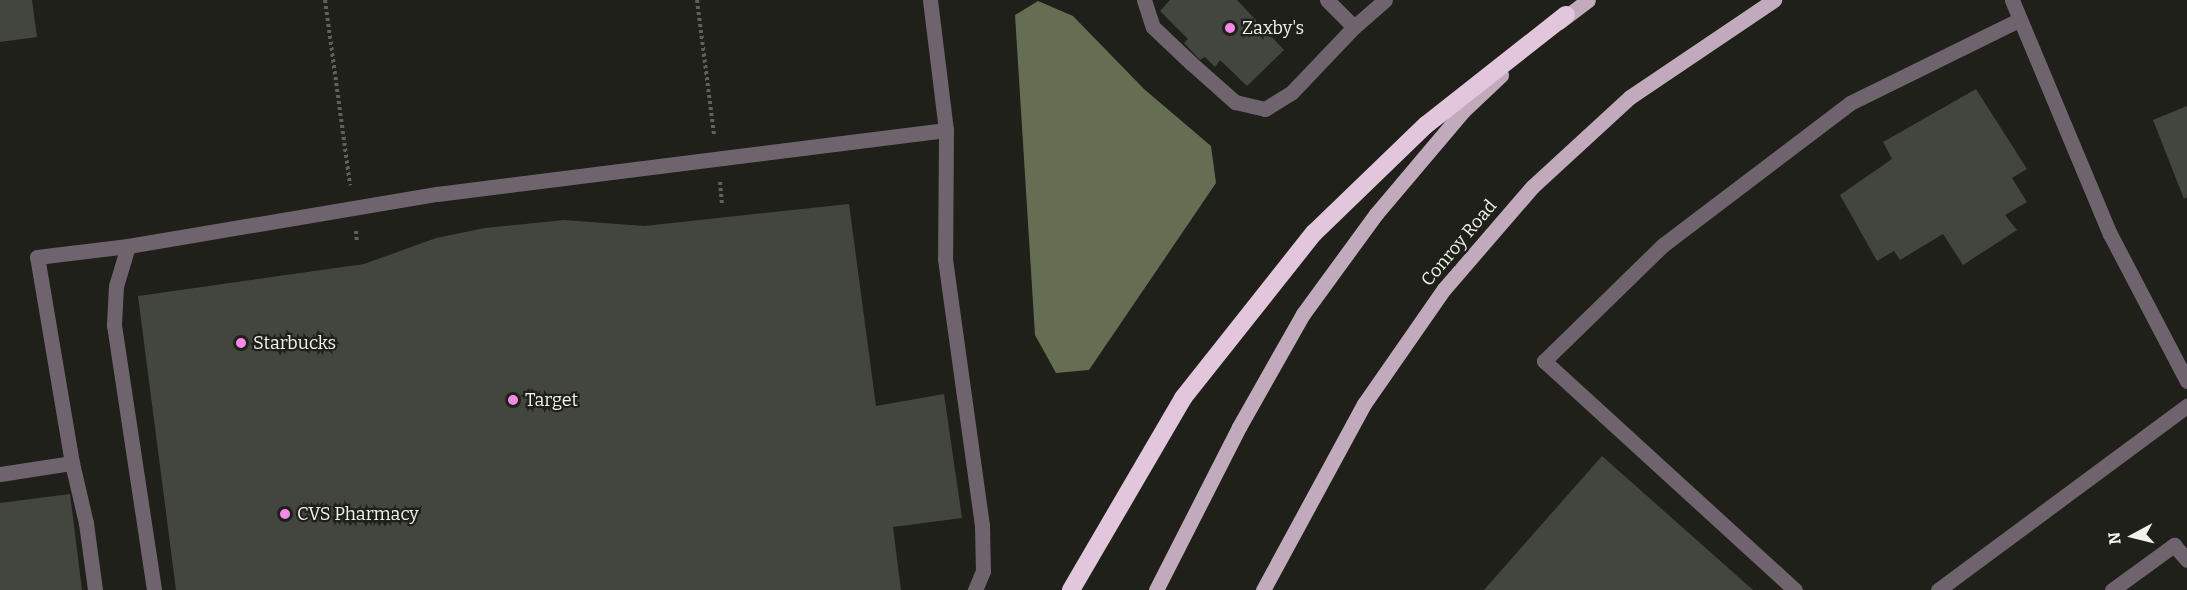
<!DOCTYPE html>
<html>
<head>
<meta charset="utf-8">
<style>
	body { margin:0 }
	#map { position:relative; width:2187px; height:590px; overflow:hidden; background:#1e2019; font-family:Bitter,serif }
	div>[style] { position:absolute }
	.water>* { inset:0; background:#656e53 }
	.building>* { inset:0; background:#43463e }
	.path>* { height:4px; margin-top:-2px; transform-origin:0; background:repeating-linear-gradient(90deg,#5f615b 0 3px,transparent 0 6px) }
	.minor>* { height:15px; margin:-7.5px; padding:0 7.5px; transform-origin:7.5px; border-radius:7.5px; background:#6f646d }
	.major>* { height:15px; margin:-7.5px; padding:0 7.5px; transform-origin:7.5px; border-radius:7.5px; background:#c0aabc }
	.highway>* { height:18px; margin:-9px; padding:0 9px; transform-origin:9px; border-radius:9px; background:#e1c6dc }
	.dots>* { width:16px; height:16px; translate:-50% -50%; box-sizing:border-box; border:3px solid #1e2019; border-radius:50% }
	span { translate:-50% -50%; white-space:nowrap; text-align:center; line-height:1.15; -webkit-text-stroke:4.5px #1e2019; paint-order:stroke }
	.poi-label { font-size:18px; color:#f0f2ed }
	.left { translate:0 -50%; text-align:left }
	.street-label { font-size:18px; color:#f0f2ed }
	.north { position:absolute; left:2103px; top:506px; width:60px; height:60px; -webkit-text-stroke:4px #1e2019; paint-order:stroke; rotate:263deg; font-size:16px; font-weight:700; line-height:24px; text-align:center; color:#f0f2ed }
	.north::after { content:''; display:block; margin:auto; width:21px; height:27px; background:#f0f2ed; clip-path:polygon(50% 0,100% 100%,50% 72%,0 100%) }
</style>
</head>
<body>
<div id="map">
	<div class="water">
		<div style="clip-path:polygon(1038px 1px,1073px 16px,1144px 89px,1211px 146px,1216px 183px,1089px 370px,1056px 373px,1035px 335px,1015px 15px)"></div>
	</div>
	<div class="building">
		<div style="clip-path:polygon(0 0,32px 0,37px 37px,0 42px)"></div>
		<div style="clip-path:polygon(1170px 0,1237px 0,1284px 50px,1247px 86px,1220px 60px,1215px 67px,1205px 57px,1200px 60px,1184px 43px,1188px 39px,1160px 11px)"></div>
		<div style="clip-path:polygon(1976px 89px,2027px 169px,2012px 178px,2027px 202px,2005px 215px,2017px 230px,1963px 265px,1943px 234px,1900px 260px,1894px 251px,1877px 261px,1840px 195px,1892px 159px,1883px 142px)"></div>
		<div style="clip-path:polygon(2187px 106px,2187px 197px,2184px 199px,2153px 120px)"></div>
		<div style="clip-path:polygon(849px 204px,876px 406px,944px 394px,962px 518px,893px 527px,901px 590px,176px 590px,138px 296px,364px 264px,436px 238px,485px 228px,564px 220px,644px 226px)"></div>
		<div style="clip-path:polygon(1602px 456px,1753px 590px,1484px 590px)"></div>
		<div style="clip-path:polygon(70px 494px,82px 590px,0 590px,0 503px)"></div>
	</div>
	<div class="path">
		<div style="left:325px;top:0;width:187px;rotate:82.3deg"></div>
		<div style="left:697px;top:0;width:136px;rotate:82.8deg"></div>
		<div style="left:720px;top:182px;width:23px;rotate:85deg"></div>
		<div style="left:356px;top:231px;width:11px;rotate:85deg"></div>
	</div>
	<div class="minor">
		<div style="left:930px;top:0;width:131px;rotate:83deg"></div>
		<div style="left:946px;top:130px;width:129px;rotate:90.4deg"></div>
		<div style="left:945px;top:259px;width:269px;rotate:82.1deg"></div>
		<div style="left:982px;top:525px;width:46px;rotate:88.8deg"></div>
		<div style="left:983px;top:571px;width:21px;rotate:113deg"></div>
		<div style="left:1144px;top:0;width:28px;rotate:72deg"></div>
		<div style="left:1153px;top:27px;width:52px;rotate:43.5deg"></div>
		<div style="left:1191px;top:63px;width:59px;rotate:41.6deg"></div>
		<div style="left:1235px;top:102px;width:31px;rotate:13deg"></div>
		<div style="left:1265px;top:109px;width:32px;rotate:-32deg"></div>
		<div style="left:1292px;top:92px;width:90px;rotate:-46.4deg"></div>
		<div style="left:1327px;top:0;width:38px;rotate:45deg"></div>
		<div style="left:1354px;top:27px;width:41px;rotate:-41.1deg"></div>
		<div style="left:2012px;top:0;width:254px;rotate:67.3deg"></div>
		<div style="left:2110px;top:234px;width:166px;rotate:62.4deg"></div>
		<div style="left:128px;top:246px;width:42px;rotate:106.7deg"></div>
		<div style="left:116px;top:286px;width:39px;rotate:93deg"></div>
		<div style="left:114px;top:325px;width:268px;rotate:81.4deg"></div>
		<div style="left:72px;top:463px;width:62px;rotate:76.9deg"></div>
		<div style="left:86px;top:523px;width:68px;rotate:82.3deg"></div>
		<div style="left:0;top:474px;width:73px;rotate:-8.7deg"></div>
		<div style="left:72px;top:463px;width:209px;rotate:-99.6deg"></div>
		<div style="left:37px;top:257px;width:92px;rotate:-6.9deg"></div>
		<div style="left:128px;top:246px;width:313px;rotate:-9.6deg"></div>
		<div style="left:437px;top:194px;width:513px;rotate:-7.17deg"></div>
		<div style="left:1795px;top:590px;width:340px;rotate:-137.6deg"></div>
		<div style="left:1544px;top:361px;width:166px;rotate:-44.3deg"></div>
		<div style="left:1663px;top:245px;width:235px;rotate:-37.2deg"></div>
		<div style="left:1850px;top:103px;width:188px;rotate:-26.2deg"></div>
		<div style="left:1938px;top:590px;width:310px;rotate:-36.5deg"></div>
		<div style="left:2112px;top:590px;width:77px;rotate:-36deg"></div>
		<div style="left:2174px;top:545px;width:20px;rotate:49deg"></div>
	</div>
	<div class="major">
		<div style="left:1559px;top:22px;width:36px;rotate:-37deg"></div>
		<div style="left:1156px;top:590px;width:183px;rotate:-63deg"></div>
		<div style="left:1239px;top:427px;width:130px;rotate:-60.5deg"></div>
		<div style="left:1303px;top:314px;width:124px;rotate:-53.9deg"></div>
		<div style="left:1376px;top:214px;width:136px;rotate:-49.8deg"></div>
		<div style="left:1464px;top:110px;width:51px;rotate:-43.4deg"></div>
		<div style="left:1263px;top:590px;width:212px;rotate:-61.5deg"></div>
		<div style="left:1364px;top:404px;width:140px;rotate:-55.2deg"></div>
		<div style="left:1444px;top:289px;width:135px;rotate:-49.2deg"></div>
		<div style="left:1532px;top:187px;width:133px;rotate:-42.6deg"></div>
		<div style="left:1630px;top:97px;width:174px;rotate:-34deg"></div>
	</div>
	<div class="highway">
		<div style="left:1071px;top:590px;width:222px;rotate:-59.7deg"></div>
		<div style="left:1183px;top:398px;width:211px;rotate:-51.6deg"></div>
		<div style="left:1314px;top:233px;width:156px;rotate:-44deg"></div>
		<div style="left:1426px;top:125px;width:178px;rotate:-38.2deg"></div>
	</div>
	<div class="dots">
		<div style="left:1230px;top:28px;background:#f888ea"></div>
		<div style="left:241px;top:343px;background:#f888ea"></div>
		<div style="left:513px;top:400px;background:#f888ea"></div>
		<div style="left:285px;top:514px;background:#f888ea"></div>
	</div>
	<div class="poi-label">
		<span class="left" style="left:1242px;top:28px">Zaxby's</span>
		<span class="left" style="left:253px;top:343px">Starbucks</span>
		<span class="left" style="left:525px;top:400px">Target</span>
		<span class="left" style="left:297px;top:514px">CVS Pharmacy</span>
	</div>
	<div class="street-label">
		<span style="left:1459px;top:243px;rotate:-50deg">Conroy Road</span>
	</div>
	<div class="north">N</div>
</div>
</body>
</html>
